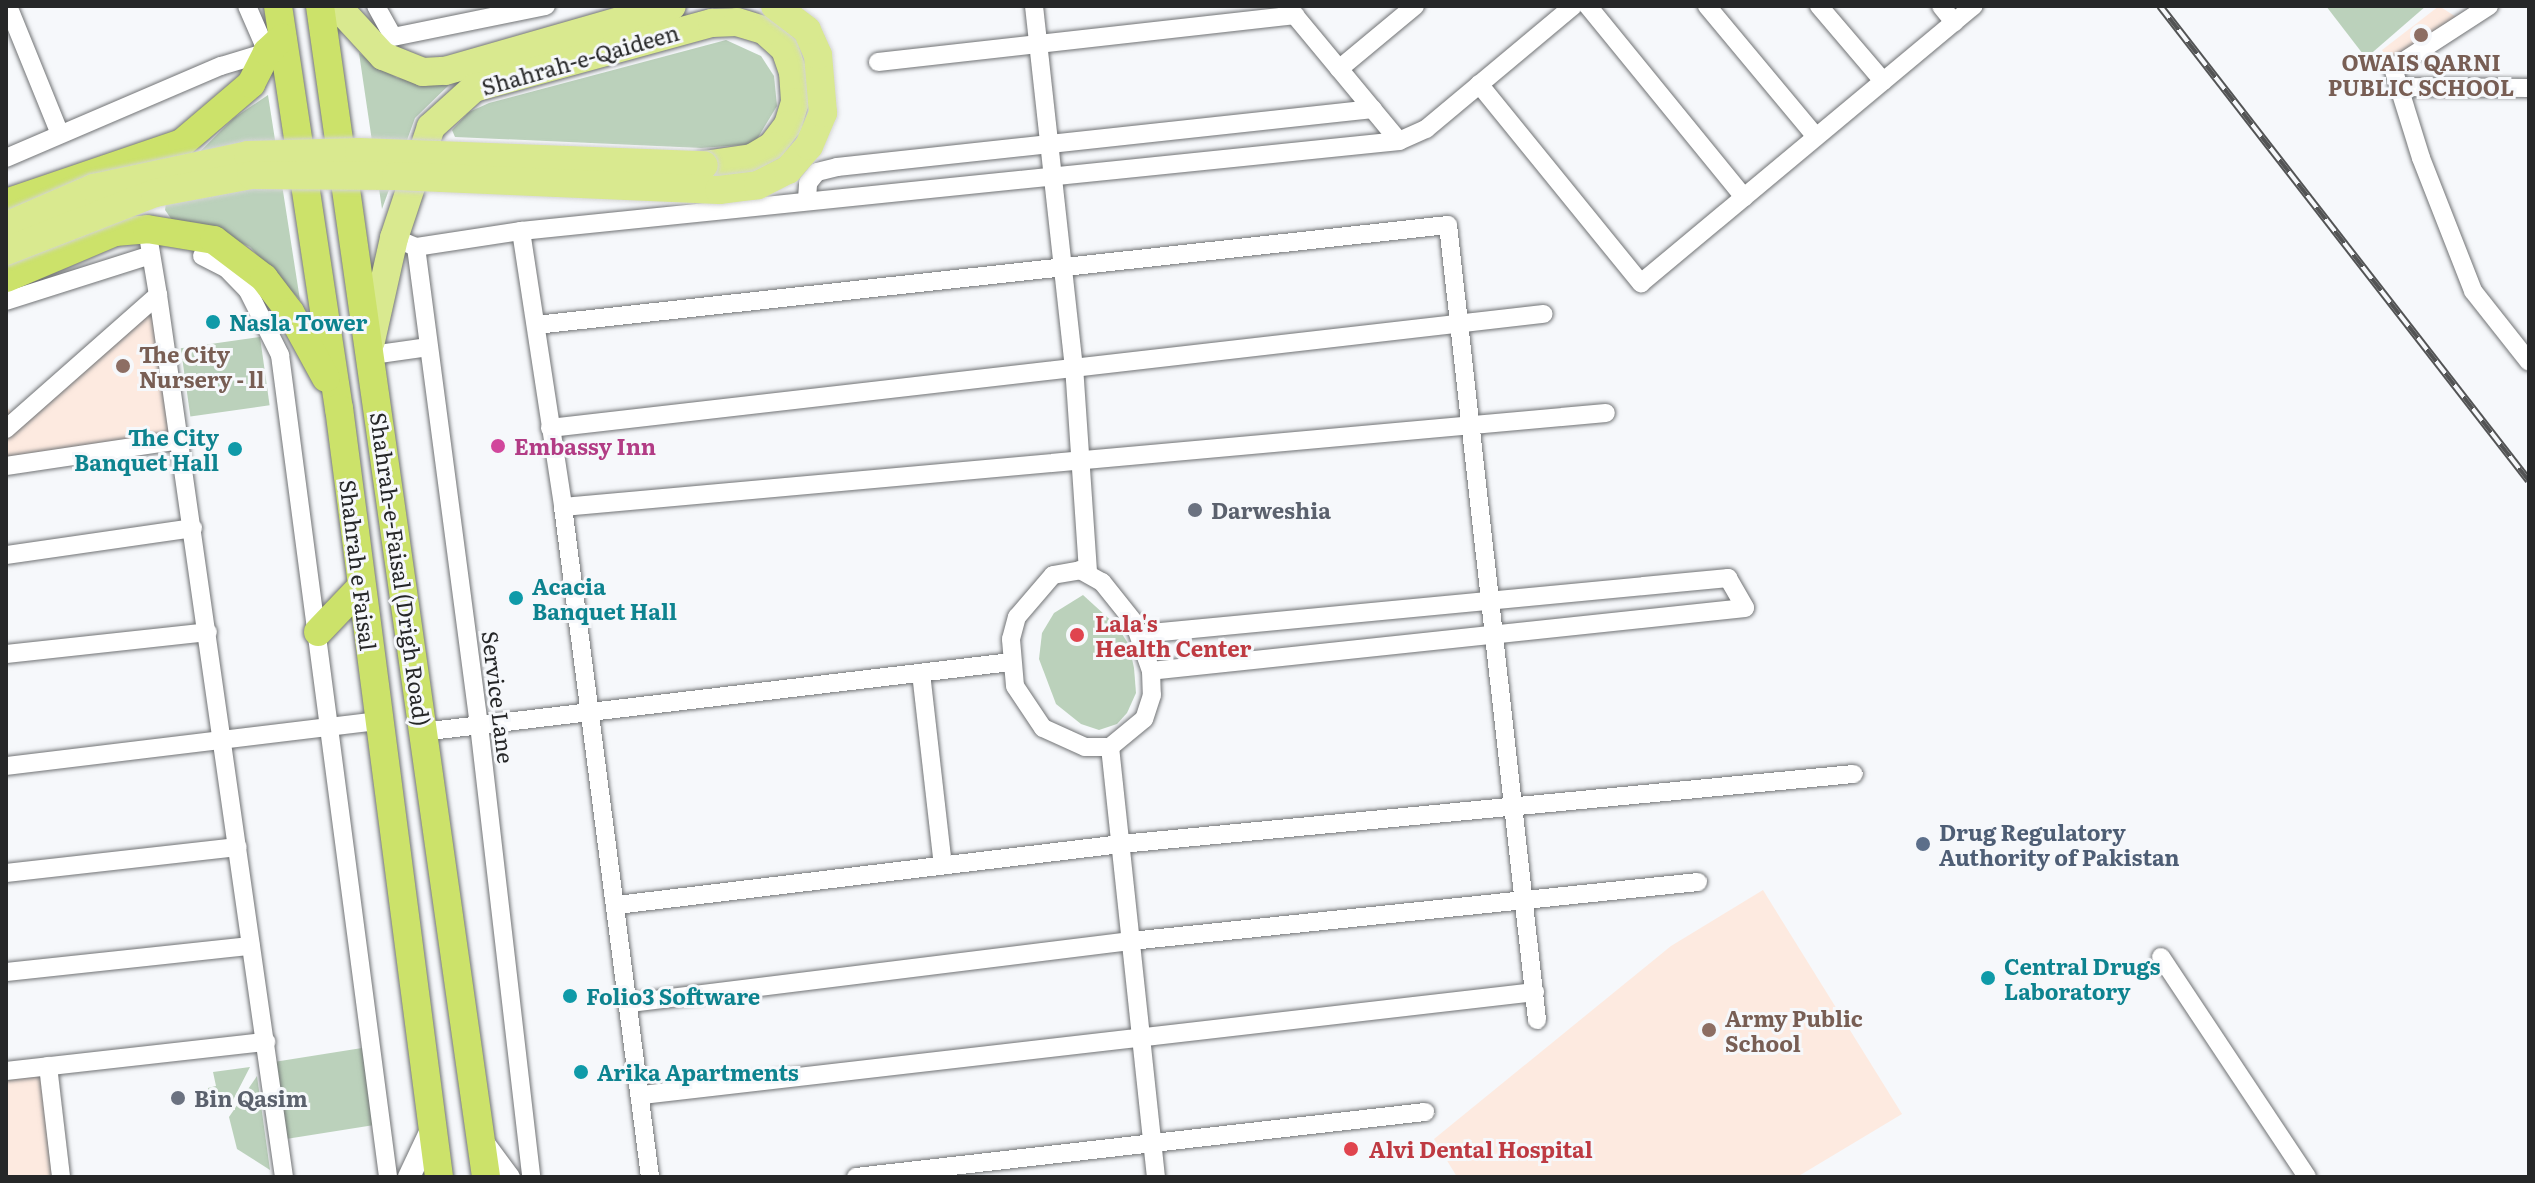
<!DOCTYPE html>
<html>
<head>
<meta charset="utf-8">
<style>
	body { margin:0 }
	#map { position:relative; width:2535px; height:1183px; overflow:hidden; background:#f6f8fb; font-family:Literata,serif }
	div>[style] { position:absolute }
	.education>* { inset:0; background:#fdeae0 }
	.green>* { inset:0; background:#bbd1bb; transform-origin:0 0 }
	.roads { filter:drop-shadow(0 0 2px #717375) drop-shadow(0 0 2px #717375) }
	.minor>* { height:18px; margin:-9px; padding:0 9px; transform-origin:9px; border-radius:9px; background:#fff }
	.tertiary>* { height:22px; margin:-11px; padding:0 11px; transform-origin:11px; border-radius:11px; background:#fff }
	.primary>* { height:28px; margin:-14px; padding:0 14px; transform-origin:14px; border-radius:14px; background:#d9e98f }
	.trunk>* { height:28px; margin:-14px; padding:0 14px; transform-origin:14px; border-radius:14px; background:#cce26a }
	.rail>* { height:8px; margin-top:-4px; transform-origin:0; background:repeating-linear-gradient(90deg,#f6f8fb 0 15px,#535455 0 30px); box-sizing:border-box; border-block:2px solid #535455 }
	.bridges { filter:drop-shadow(0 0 2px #d4d4d4) drop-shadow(0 0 2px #d4d4d4) }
	.primary-bridge>* { height:28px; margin:-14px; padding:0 14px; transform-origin:14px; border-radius:14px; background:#d9e98f }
	.dots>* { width:22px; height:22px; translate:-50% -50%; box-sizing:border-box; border:4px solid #f6f8fb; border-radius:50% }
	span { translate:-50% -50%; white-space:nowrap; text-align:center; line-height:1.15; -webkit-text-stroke:6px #f6f8fb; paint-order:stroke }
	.street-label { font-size:22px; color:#262728 }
	.education-label { font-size:22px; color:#785e54; font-weight:700 }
	.left { translate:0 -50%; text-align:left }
	.culture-label { font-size:22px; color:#0d838f; font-weight:700 }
	.right { translate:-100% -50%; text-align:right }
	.hotel-label { font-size:22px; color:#b23c85; font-weight:700 }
	.worship-label { font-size:22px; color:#5b616d; font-weight:700 }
	.health-label { font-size:22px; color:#be3a42; font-weight:700 }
	.service-label { font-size:22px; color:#4e5e75; font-weight:700 }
	.frame { position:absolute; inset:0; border:8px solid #262728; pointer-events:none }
</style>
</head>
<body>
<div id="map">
	<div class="education">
		<div style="clip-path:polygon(2439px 6px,2461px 20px,2391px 65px,2382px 50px)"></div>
		<div style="clip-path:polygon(158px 295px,180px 440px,6px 466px,6px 406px,17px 419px)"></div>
		<div style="clip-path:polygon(1763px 890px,1902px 1114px,1797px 1177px,1457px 1177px,1434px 1139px,1671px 946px)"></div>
		<div style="clip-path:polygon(48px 1066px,61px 1177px,6px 1177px,6px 1071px)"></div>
	</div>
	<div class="green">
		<div style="clip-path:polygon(2326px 6px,2426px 6px,2366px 58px)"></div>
		<div style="clip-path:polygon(726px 40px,761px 56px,774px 76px,777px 106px,754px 144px,701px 148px,455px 137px,452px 130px,469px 112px,489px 103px)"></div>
		<div style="clip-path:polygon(359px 53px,397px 78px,451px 83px,415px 118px,382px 209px)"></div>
		<div style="clip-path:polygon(268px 95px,300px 300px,250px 247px,199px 223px,172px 220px,165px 210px,169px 182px,234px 118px)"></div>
		<div style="left:260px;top:337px;width:69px;height:80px;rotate:82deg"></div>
		<div style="clip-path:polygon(1083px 595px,1117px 626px,1129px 645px,1134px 668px,1136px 693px,1127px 713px,1117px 724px,1099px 730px,1081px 724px,1056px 704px,1039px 659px,1042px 633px,1054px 613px)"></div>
		<div style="left:362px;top:1048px;width:78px;height:94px;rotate:81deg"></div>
		<div style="clip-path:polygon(250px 1067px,233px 1100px,211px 1104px,208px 1088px,216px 1086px,213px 1072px)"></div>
		<div style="clip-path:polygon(257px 1076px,270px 1170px,237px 1149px,229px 1117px)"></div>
	</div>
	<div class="roads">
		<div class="minor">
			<div style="left:8px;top:6px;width:138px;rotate:67.9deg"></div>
			<div style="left:376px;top:6px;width:35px;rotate:61deg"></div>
			<div style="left:393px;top:37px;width:156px;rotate:-11.5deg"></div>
			<div style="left:1034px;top:6px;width:362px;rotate:83.7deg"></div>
			<div style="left:1074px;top:366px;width:205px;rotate:86.1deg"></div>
			<div style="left:1287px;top:6px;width:175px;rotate:50.3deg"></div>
			<div style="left:1588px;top:6px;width:247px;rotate:50.8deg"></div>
			<div style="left:1707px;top:6px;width:170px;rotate:50.2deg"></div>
			<div style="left:1819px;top:6px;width:99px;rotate:49.5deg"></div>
			<div style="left:1941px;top:6px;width:21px;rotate:51deg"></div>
			<div style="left:2489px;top:6px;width:114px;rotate:147.1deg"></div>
			<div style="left:2393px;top:68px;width:94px;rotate:72.7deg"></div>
			<div style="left:2421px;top:158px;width:143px;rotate:68.6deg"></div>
			<div style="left:2473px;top:291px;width:90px;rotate:51.7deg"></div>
			<div style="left:878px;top:62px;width:420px;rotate:-6.4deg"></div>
			<div style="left:1339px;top:69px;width:99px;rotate:-39.7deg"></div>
			<div style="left:1479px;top:84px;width:257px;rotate:50.9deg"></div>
			<div style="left:1641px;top:283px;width:433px;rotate:-39.8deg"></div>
			<div style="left:2400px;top:87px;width:129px;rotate:0.4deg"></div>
			<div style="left:6px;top:158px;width:234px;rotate:-23.2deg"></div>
			<div style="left:221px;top:66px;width:48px;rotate:-16.9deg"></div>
			<div style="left:267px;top:52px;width:50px;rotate:-113.5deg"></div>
			<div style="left:807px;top:199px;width:16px;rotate:-86deg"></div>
			<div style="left:808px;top:183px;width:14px;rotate:-51deg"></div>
			<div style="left:817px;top:172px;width:21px;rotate:-14deg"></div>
			<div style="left:837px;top:167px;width:539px;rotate:-6.18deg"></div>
			<div style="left:521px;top:231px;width:883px;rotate:-5.85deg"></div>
			<div style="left:1399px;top:141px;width:30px;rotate:-24deg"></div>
			<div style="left:1426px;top:129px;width:192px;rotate:-39.9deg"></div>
			<div style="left:404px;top:242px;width:13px;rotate:23deg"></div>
			<div style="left:416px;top:247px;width:482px;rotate:82.5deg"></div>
			<div style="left:479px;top:725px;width:455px;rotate:83.4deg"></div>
			<div style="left:416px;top:247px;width:106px;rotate:-8.7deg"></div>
			<div style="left:521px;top:231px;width:279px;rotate:81.3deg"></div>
			<div style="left:563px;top:507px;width:676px;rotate:82.6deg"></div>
			<div style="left:202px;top:256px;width:28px;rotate:27deg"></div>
			<div style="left:227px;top:269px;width:30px;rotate:46deg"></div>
			<div style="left:248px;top:291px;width:72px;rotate:63.4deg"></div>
			<div style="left:280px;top:355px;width:829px;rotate:82.51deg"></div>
			<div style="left:158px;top:295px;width:891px;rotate:81.87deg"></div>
			<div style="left:6px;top:301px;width:152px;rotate:-17.6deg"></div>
			<div style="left:536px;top:325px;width:917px;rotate:-6.26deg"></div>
			<div style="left:1448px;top:225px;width:800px;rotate:83.61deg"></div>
			<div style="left:372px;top:355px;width:57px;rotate:-8.1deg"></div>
			<div style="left:550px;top:428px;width:1000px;rotate:-6.55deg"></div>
			<div style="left:6px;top:429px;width:203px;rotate:-41.4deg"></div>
			<div style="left:158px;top:295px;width:67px;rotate:-99.5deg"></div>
			<div style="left:6px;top:466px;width:176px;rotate:-8.5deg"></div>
			<div style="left:563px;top:507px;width:1047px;rotate:-5.15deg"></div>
			<div style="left:6px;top:555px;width:189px;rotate:-8.2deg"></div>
			<div style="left:1080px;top:570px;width:25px;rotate:29deg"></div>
			<div style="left:1102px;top:582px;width:51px;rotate:51.3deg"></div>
			<div style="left:1134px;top:622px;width:52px;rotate:70.9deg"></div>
			<div style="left:1151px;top:671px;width:24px;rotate:88deg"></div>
			<div style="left:1152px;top:695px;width:25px;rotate:108deg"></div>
			<div style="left:1144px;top:719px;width:44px;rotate:140.5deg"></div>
			<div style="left:1110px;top:747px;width:25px;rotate:180deg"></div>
			<div style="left:1085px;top:747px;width:46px;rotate:-155.7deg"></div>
			<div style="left:1043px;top:728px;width:50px;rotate:-123.7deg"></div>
			<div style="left:1015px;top:686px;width:47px;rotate:-94.9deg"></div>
			<div style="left:1011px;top:639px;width:23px;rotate:-75deg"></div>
			<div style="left:1017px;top:617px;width:55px;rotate:-49.4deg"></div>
			<div style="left:1053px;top:575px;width:27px;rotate:-10deg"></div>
			<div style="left:1140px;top:634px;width:591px;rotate:-5.44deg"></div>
			<div style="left:1728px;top:578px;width:34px;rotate:60deg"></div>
			<div style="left:1745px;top:608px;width:597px;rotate:173.95deg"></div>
			<div style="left:6px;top:654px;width:203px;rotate:-6.2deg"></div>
			<div style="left:921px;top:673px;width:193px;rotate:83.5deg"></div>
			<div style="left:422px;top:732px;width:593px;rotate:-6.78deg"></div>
			<div style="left:1110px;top:747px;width:432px;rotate:83.9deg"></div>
			<div style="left:6px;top:766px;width:377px;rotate:-6.9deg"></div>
			<div style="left:6px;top:873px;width:233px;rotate:-6.4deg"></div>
			<div style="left:617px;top:905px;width:508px;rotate:-6.9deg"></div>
			<div style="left:1121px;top:844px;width:736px;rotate:-5.46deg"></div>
			<div style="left:2161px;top:957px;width:264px;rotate:56.4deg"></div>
			<div style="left:6px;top:972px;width:246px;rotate:-6.1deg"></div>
			<div style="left:630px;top:1003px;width:505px;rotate:-7.05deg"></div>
			<div style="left:1131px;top:941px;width:570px;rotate:-5.94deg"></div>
			<div style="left:48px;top:1066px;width:112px;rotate:83.3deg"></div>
			<div style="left:6px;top:1071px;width:262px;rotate:-6.4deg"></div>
			<div style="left:642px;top:1095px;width:899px;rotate:-6.58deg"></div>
			<div style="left:483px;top:1139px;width:47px;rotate:53.6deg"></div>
			<div style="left:856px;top:1177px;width:573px;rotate:-6.52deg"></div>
		</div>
		<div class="tertiary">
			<div style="left:409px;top:1177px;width:56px;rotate:-64.8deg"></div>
		</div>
		<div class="primary">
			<div style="left:337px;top:6px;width:68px;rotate:47.4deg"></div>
			<div style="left:383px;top:56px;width:43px;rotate:21.8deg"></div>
			<div style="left:423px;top:72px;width:22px;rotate:-3deg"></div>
			<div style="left:445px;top:71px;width:236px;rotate:-16deg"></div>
			<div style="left:371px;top:341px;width:106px;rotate:-77.4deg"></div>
			<div style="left:394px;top:238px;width:117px;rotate:-71.6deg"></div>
			<div style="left:431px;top:127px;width:58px;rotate:-42.2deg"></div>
			<div style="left:474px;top:88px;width:247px;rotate:-15.3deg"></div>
			<div style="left:712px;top:23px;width:25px;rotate:-2deg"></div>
			<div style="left:737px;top:22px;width:28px;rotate:17deg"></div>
			<div style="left:764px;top:30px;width:28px;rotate:42deg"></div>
			<div style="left:785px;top:49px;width:24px;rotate:71deg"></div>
			<div style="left:793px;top:72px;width:30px;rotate:86deg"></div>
			<div style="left:795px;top:102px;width:24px;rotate:107deg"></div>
			<div style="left:788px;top:125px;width:26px;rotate:127deg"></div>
			<div style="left:772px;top:146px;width:23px;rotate:149deg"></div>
			<div style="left:752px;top:158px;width:49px;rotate:171.7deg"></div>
		</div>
		<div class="trunk">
			<div style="left:278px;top:6px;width:407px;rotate:81.4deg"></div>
			<div style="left:339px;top:408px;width:775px;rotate:82.59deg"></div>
			<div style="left:320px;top:6px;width:1183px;rotate:81.93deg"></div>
			<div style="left:6px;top:203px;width:186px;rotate:-18.8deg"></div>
			<div style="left:182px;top:143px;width:91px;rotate:-40.5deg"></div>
			<div style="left:251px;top:84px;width:36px;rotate:-63deg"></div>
			<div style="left:267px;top:52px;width:21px;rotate:-43deg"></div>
			<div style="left:6px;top:278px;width:118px;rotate:-22.9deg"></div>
			<div style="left:115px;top:232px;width:32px;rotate:-5deg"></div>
			<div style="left:147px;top:229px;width:68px;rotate:9.3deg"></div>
			<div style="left:214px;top:240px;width:63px;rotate:37.2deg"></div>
			<div style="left:264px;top:278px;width:43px;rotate:52.6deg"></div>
			<div style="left:290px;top:312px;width:75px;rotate:61.4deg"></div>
			<div style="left:318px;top:632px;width:62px;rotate:-46.3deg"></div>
		</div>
	</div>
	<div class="rail">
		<div style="left:2160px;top:6px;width:601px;rotate:52.16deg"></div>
	</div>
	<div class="bridges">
		<div class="primary-bridge">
			<div style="left:6px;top:226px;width:96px;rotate:-23.4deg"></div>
			<div style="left:94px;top:188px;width:157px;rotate:-12.1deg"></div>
			<div style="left:248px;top:155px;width:111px;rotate:-1.5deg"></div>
			<div style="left:359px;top:152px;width:345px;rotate:2.2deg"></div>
			<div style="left:6px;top:251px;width:160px;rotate:-21.3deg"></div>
			<div style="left:155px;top:193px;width:98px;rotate:-10.6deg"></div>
			<div style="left:251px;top:175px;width:145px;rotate:0.4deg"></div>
			<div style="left:396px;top:176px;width:323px;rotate:2.5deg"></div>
			<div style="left:719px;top:190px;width:39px;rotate:-7deg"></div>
			<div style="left:758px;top:185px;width:34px;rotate:-27deg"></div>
			<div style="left:788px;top:170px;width:32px;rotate:-49deg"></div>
			<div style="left:809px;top:146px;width:36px;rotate:-67deg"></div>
			<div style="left:823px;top:113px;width:58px;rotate:-94.9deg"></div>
			<div style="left:818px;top:55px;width:27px;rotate:-114deg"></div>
			<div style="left:807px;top:30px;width:40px;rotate:-143deg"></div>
		</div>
	</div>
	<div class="dots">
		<div style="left:2421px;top:35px;background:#8d6e63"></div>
		<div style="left:213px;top:322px;background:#0f9aa8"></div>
		<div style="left:123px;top:366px;background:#8d6e63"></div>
		<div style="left:498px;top:446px;background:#d1479c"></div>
		<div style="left:235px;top:449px;background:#0f9aa8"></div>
		<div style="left:1195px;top:510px;background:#6b7280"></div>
		<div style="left:516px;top:598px;background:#0f9aa8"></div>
		<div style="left:1077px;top:635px;background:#e0444e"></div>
		<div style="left:1923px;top:844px;background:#5c6f8a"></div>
		<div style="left:1988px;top:978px;background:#0f9aa8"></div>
		<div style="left:570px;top:996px;background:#0f9aa8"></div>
		<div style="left:1709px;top:1030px;background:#8d6e63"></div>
		<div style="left:581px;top:1072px;background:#0f9aa8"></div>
		<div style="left:178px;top:1098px;background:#6b7280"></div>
		<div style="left:1351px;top:1149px;background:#e0444e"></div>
	</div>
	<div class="street-label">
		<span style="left:580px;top:59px;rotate:-16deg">Shahrah-e-Qaideen</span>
		<span style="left:359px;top:565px;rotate:83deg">Shahrah e Faisal</span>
		<span style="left:401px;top:569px;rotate:82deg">Shahrah-e-Faisal (Drigh Road)</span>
		<span style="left:499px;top:697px;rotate:83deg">Service Lane</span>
	</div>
	<div class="education-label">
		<span style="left:2421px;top:74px">OWAIS QARNI<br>PUBLIC SCHOOL</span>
		<span class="left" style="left:139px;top:366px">The City<br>Nursery - ll</span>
		<span class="left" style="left:1725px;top:1030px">Army Public<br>School</span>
	</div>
	<div class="culture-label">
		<span class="left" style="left:229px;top:322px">Nasla Tower</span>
		<span class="right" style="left:219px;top:449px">The City<br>Banquet Hall</span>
		<span class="left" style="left:532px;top:598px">Acacia<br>Banquet Hall</span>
		<span class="left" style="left:2004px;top:978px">Central Drugs<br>Laboratory</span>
		<span class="left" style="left:586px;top:996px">Folio3 Software</span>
		<span class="left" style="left:597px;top:1072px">Arika Apartments</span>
	</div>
	<div class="hotel-label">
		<span class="left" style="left:514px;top:446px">Embassy Inn</span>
	</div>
	<div class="worship-label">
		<span class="left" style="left:1211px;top:510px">Darweshia</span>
		<span class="left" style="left:194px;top:1098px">Bin Qasim</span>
	</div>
	<div class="health-label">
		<span class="left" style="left:1095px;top:635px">Lala's<br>Health Center</span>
		<span class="left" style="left:1369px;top:1149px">Alvi Dental Hospital</span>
	</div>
	<div class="service-label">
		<span class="left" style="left:1939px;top:844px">Drug Regulatory<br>Authority of Pakistan</span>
	</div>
	<div class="frame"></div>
</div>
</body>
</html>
